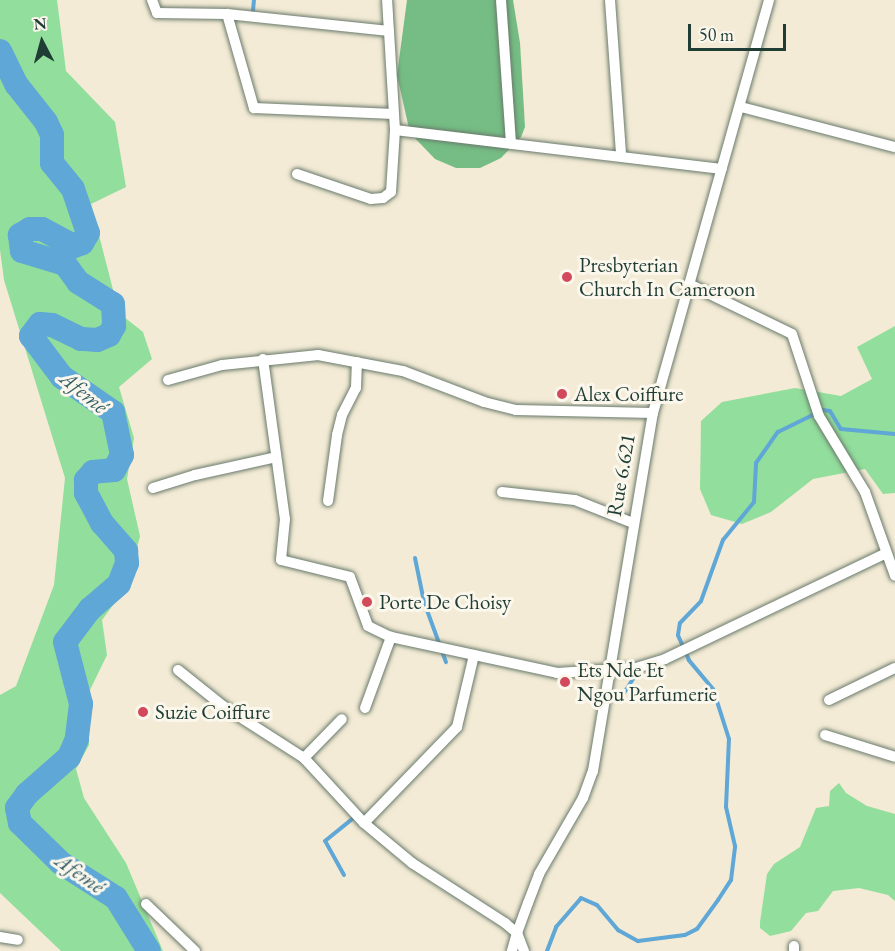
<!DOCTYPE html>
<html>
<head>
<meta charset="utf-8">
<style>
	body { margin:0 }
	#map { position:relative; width:895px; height:951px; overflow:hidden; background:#f3ebd5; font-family:"EB Garamond",serif }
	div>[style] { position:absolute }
	.green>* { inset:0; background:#92de9c }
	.forest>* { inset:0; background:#75bd84 }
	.stream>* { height:4px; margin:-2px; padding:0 2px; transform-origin:2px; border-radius:2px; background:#5fa7d6 }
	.river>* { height:24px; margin:-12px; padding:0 12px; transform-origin:12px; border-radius:12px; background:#5fa7d6 }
	.roads { filter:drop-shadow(0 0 2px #697a6c) drop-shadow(0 0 2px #697a6c) }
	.minor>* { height:10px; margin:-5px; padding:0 5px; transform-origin:5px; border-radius:5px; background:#fff }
	.dots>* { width:16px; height:16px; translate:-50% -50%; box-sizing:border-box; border:3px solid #fbf7ec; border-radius:50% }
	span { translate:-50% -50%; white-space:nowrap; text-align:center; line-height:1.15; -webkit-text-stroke:6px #fbf7ec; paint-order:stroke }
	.poi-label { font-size:21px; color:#1f3d34 }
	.left { translate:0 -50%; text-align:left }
	.street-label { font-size:21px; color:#1f3d34 }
	.water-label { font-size:22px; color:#325d65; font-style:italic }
	.north { position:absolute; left:12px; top:12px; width:60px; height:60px; -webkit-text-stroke:4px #fbf7ec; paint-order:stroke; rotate:354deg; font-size:16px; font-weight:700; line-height:24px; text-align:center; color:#1f3d34 }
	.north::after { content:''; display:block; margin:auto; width:21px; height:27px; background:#1f3d34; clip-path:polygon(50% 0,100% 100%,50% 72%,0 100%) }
	.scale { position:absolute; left:688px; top:24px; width:98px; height:27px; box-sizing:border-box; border:3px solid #1f3d34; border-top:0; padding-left:8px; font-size:18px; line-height:21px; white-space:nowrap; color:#1f3d34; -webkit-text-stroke:4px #fbf7ec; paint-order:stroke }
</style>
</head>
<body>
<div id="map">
	<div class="green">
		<div style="clip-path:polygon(0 0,57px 0,66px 71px,115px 122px,126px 187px,91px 204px,119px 313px,143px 332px,152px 359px,119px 387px,134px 438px,127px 479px,140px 536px,128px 585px,102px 620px,107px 655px,89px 692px,89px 745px,76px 769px,84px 798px,126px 863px,163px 951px,61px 951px,0 893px,0 695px,16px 686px,54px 585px,65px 478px,4px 280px,0 250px)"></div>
		<div style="clip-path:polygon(895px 326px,895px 493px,883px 494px,865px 469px,813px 479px,771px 512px,742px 524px,711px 515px,700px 489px,701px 421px,722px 402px,795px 388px,841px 396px,872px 379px,857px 347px)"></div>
		<div style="clip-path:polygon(839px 783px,846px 793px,867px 806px,895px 814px,895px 901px,888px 895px,859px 888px,833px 891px,818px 911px,806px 913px,791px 931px,770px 936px,760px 928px,760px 922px,767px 874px,774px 864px,800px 847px,816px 808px,829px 806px,830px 791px)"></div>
	</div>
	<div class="forest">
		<div style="clip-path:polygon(407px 0,513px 0,520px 43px,525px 127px,521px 137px,501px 158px,480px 168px,456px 168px,435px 159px,410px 133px,397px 75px)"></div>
	</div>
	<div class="stream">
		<div style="left:253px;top:11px;width:11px;rotate:-85deg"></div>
		<div style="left:415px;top:558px;width:45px;rotate:78.4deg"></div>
		<div style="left:424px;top:602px;width:64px;rotate:69.9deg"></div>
		<div style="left:622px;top:696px;width:30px;rotate:-57deg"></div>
		<div style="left:344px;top:875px;width:39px;rotate:-119deg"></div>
		<div style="left:325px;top:841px;width:38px;rotate:-39deg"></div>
		<div style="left:547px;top:951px;width:26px;rotate:-69deg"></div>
		<div style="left:556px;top:927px;width:38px;rotate:-49deg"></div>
		<div style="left:581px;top:898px;width:17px;rotate:24deg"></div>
		<div style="left:597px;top:905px;width:33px;rotate:50deg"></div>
		<div style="left:618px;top:930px;width:23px;rotate:29deg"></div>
		<div style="left:638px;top:941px;width:47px;rotate:-7.3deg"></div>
		<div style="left:685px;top:935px;width:13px;rotate:-27deg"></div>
		<div style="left:697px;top:929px;width:36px;rotate:-54deg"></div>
		<div style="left:718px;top:900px;width:24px;rotate:-57deg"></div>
		<div style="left:731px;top:880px;width:34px;rotate:-83deg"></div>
		<div style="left:735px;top:846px;width:40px;rotate:-103deg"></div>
		<div style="left:726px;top:807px;width:68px;rotate:-87.5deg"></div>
		<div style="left:729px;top:739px;width:52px;rotate:-107.7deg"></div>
		<div style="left:713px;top:689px;width:38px;rotate:-130deg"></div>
		<div style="left:689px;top:660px;width:27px;rotate:-114deg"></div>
		<div style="left:678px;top:635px;width:12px;rotate:-81deg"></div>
		<div style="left:680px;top:623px;width:30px;rotate:-46deg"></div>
		<div style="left:701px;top:601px;width:65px;rotate:-70.2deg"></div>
		<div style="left:723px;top:540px;width:49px;rotate:-50.8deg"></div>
		<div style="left:754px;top:502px;width:39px;rotate:-87deg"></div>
		<div style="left:756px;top:463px;width:38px;rotate:-55deg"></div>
		<div style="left:778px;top:432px;width:50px;rotate:-26.1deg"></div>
		<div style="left:823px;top:410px;width:7px;rotate:8deg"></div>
		<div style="left:830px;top:411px;width:21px;rotate:59deg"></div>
		<div style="left:841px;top:429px;width:54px;rotate:5.3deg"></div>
	</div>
	<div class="river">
		<div style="left:0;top:51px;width:37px;rotate:64deg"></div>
		<div style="left:16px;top:84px;width:48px;rotate:51.7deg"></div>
		<div style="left:46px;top:122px;width:14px;rotate:65deg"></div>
		<div style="left:52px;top:135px;width:28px;rotate:90deg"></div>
		<div style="left:52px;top:163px;width:33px;rotate:51deg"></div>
		<div style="left:73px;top:189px;width:46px;rotate:71.2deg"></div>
		<div style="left:88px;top:233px;width:12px;rotate:121deg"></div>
		<div style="left:82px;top:243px;width:9px;rotate:159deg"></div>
		<div style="left:74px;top:246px;width:36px;rotate:-152deg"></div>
		<div style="left:42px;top:229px;width:12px;rotate:180deg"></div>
		<div style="left:30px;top:229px;width:12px;rotate:149deg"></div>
		<div style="left:20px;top:235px;width:16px;rotate:83deg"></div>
		<div style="left:22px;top:251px;width:45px;rotate:16.8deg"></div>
		<div style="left:65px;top:264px;width:22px;rotate:54deg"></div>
		<div style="left:78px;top:282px;width:41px;rotate:32.2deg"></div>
		<div style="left:113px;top:304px;width:22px;rotate:87deg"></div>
		<div style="left:114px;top:326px;width:10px;rotate:119deg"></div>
		<div style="left:109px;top:335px;width:13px;rotate:157deg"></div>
		<div style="left:97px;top:340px;width:16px;rotate:-176deg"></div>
		<div style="left:81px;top:339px;width:32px;rotate:-154deg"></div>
		<div style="left:52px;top:325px;width:12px;rotate:-175deg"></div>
		<div style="left:40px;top:324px;width:15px;rotate:127deg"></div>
		<div style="left:31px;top:336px;width:51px;rotate:52.9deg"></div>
		<div style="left:62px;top:377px;width:62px;rotate:34.5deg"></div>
		<div style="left:113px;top:412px;width:44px;rotate:78.2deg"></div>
		<div style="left:122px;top:455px;width:17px;rotate:118deg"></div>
		<div style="left:114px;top:470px;width:21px;rotate:175deg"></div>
		<div style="left:93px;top:472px;width:11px;rotate:131deg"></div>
		<div style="left:86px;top:480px;width:13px;rotate:90deg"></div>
		<div style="left:86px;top:493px;width:34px;rotate:62deg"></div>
		<div style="left:102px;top:523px;width:37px;rotate:49deg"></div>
		<div style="left:126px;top:551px;width:12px;rotate:85deg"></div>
		<div style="left:127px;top:563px;width:22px;rotate:111deg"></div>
		<div style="left:119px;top:584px;width:38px;rotate:139deg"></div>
		<div style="left:90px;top:609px;width:41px;rotate:127.1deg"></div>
		<div style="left:65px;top:642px;width:64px;rotate:75.5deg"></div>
		<div style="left:81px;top:704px;width:35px;rotate:97deg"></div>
		<div style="left:77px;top:739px;width:20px;rotate:114deg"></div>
		<div style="left:69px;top:757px;width:56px;rotate:138.6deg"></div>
		<div style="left:27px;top:794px;width:17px;rotate:126deg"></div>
		<div style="left:17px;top:808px;width:15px;rotate:79deg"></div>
		<div style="left:20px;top:823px;width:57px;rotate:44.3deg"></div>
		<div style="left:61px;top:863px;width:65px;rotate:32.5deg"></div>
		<div style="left:116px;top:898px;width:62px;rotate:58.1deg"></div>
	</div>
	<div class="roads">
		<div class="minor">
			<div style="left:152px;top:0;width:14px;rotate:69deg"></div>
			<div style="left:157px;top:13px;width:70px;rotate:0.8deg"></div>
			<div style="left:227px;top:14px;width:163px;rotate:6deg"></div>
			<div style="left:501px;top:0;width:144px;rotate:86deg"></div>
			<div style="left:610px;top:0;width:155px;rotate:85.9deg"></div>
			<div style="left:227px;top:14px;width:98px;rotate:74deg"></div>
			<div style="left:254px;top:108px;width:140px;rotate:2.5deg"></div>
			<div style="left:741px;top:107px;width:159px;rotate:14.6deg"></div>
			<div style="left:395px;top:130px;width:329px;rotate:6.8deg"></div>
			<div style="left:297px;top:174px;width:78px;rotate:18.7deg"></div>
			<div style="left:371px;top:199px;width:12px;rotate:-5deg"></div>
			<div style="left:383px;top:198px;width:10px;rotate:-37deg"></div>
			<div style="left:391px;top:192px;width:62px;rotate:-86.3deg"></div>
			<div style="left:395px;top:130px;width:130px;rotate:-93.5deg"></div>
			<div style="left:689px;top:284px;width:114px;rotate:25.9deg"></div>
			<div style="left:792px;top:334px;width:86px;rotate:71.8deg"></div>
			<div style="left:819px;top:416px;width:89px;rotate:58.8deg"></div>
			<div style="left:865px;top:492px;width:89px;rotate:70.3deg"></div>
			<div style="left:263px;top:359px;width:162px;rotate:82.2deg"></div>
			<div style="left:285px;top:519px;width:41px;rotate:95.6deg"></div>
			<div style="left:281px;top:560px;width:71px;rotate:13.8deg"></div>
			<div style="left:350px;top:577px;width:52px;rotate:69.8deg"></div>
			<div style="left:368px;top:626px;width:25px;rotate:26deg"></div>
			<div style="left:391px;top:637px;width:170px;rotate:12.2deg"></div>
			<div style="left:557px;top:673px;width:79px;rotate:-3.6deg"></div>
			<div style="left:636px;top:668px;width:30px;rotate:-17deg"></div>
			<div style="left:665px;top:659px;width:245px;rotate:-25.6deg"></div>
			<div style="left:168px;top:380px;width:56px;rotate:-15.5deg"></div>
			<div style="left:222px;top:365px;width:97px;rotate:-5.9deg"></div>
			<div style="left:318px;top:355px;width:86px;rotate:10.7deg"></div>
			<div style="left:403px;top:371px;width:87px;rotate:20.9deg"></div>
			<div style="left:484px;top:402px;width:33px;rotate:14deg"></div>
			<div style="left:516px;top:410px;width:137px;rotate:1.3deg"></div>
			<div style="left:153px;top:488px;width:44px;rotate:-17.2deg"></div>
			<div style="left:195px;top:475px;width:83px;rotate:-12.5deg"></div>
			<div style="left:502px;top:492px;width:73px;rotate:6.3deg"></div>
			<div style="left:575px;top:500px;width:62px;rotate:21.6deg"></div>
			<div style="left:328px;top:501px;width:67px;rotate:-82.2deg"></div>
			<div style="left:337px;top:435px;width:21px;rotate:-76deg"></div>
			<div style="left:342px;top:415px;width:30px;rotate:-63deg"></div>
			<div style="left:356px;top:388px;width:26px;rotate:-88deg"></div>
			<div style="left:178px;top:670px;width:58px;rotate:38.7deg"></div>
			<div style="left:223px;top:706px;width:96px;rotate:32.7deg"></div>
			<div style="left:304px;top:758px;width:88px;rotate:47.3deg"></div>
			<div style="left:364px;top:823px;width:62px;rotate:39.8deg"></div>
			<div style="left:412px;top:863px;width:111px;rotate:32.8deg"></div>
			<div style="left:505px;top:923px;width:16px;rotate:40deg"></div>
			<div style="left:517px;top:933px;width:19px;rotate:106deg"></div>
			<div style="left:829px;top:700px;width:73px;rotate:-25.9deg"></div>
			<div style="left:365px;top:708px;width:76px;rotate:-69.9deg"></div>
			<div style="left:825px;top:735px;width:73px;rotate:17.4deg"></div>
			<div style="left:304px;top:758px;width:54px;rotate:-45.7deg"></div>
			<div style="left:364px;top:823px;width:134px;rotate:-45.9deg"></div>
			<div style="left:457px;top:727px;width:74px;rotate:-76.7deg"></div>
			<div style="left:146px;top:904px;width:68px;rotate:43.8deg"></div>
			<div style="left:0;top:937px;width:18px;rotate:9deg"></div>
			<div style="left:524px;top:951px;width:19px;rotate:-111deg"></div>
			<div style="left:517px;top:933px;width:32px;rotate:-70deg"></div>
			<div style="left:528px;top:903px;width:31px;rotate:-69deg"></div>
			<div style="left:539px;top:874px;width:88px;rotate:-59.9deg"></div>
			<div style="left:583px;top:798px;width:29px;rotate:-70deg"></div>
			<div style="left:593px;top:771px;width:363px;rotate:-80.5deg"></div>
			<div style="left:653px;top:413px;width:429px;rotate:-74.3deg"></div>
			<div style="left:794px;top:951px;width:5px;rotate:-90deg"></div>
		</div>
	</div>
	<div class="dots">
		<div style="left:567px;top:277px;background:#d1495b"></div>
		<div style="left:562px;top:394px;background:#d1495b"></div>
		<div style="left:367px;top:602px;background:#d1495b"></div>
		<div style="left:565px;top:682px;background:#d1495b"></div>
		<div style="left:143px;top:712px;background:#d1495b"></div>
	</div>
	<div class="poi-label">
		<span class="left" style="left:579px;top:277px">Presbyterian<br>Church In Cameroon</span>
		<span class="left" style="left:574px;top:394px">Alex Coiffure</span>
		<span class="left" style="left:379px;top:602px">Porte De Choisy</span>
		<span class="left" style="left:577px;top:682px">Ets Nde Et<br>Ngou Parfumerie</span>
		<span class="left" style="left:155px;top:712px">Suzie Coiffure</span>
	</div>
	<div class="street-label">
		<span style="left:621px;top:475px;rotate:-80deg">Rue 6.621</span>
	</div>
	<div class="water-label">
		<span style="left:84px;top:392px;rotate:39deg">Afemé</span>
		<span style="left:80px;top:873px;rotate:35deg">Afemé</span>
	</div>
	<div class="north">N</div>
	<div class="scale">50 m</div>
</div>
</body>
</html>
